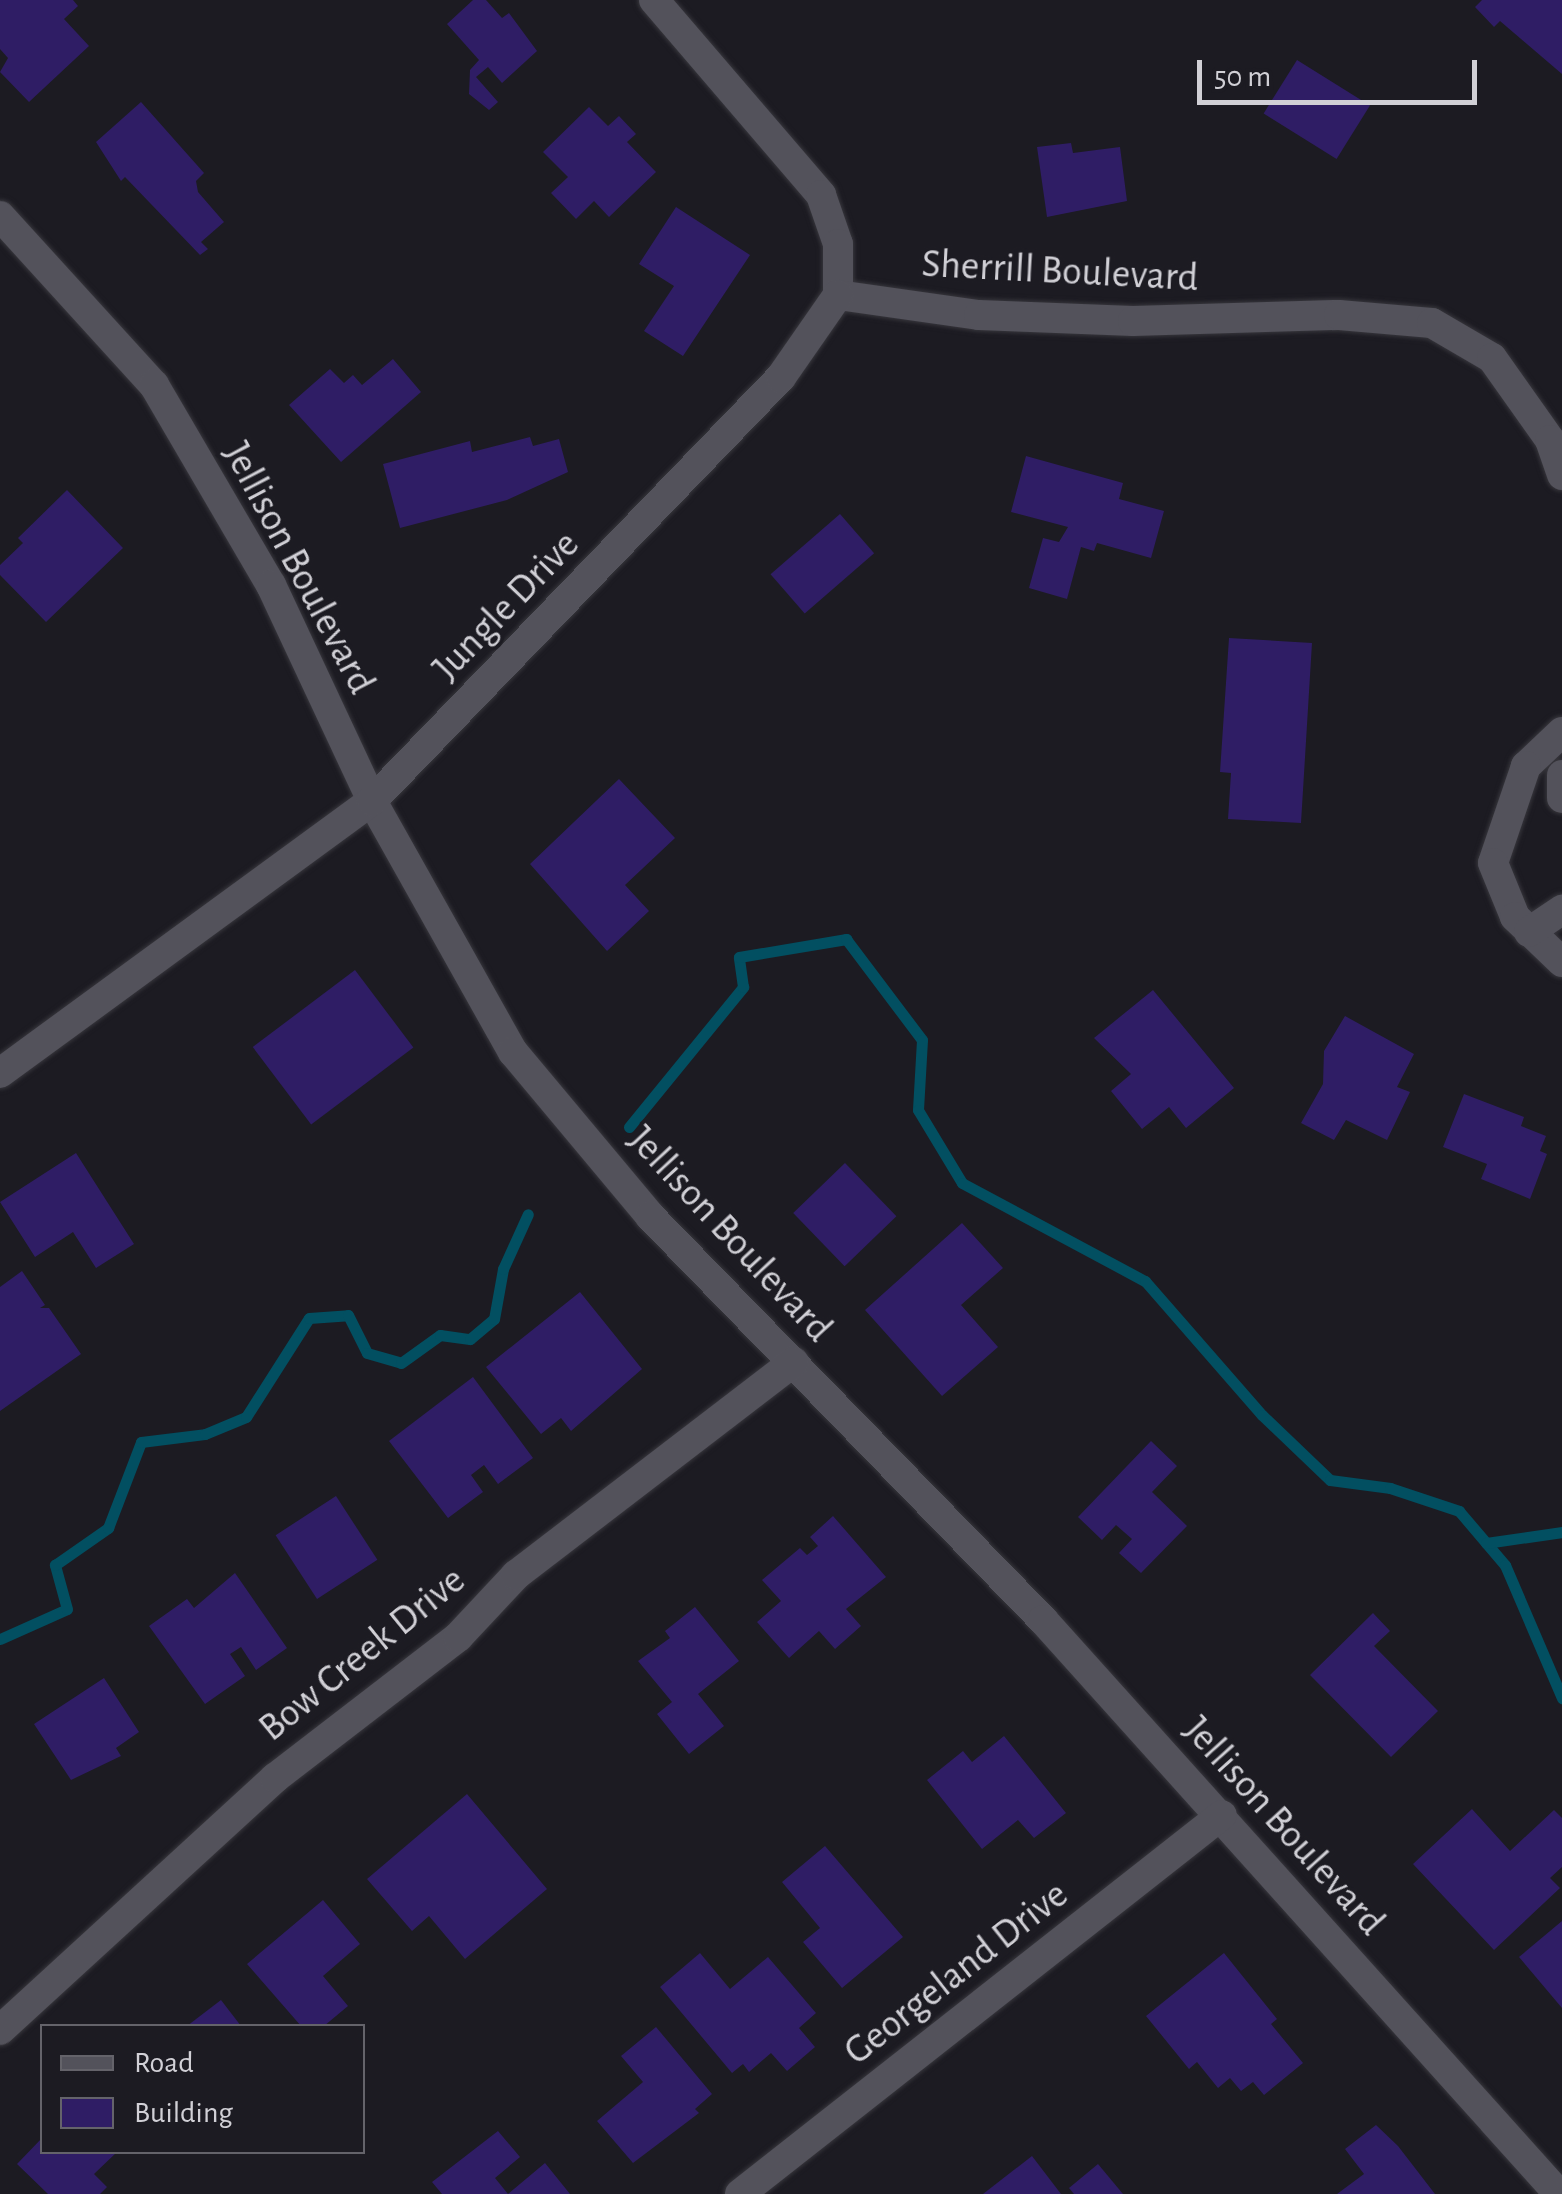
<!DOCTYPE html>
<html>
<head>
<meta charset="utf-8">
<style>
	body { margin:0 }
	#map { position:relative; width:1562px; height:2194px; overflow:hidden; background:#1c1b22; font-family:"Alegreya Sans",sans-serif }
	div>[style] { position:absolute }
	.stream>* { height:11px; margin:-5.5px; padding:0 5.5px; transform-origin:5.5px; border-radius:5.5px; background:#024f61 }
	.building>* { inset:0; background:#2f1d65; transform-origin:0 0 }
	.roads { filter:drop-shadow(0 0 2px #37363c) drop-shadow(0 0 2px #37363c) }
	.minor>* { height:30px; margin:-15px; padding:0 15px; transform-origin:15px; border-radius:15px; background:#53525b }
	span { translate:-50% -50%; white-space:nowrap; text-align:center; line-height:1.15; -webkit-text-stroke:8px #1c1b22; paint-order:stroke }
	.street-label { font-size:40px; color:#d1d0d6 }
	.legend { position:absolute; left:40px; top:2024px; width:325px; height:130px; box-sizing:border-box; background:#1c1b22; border:2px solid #64636a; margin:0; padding:12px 18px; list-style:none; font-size:30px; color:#d1d0d6 }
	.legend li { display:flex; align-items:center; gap:20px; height:50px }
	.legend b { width:50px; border:2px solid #64636a }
	.scale { position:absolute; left:1197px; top:60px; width:280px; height:45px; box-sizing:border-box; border:5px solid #d1d0d6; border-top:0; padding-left:12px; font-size:30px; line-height:35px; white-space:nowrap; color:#d1d0d6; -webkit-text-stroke:8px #1c1b22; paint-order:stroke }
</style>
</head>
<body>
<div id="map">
	<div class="stream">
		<div style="left:629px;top:1127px;width:181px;rotate:-50.8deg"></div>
		<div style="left:743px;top:987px;width:30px;rotate:-98deg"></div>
		<div style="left:739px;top:957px;width:109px;rotate:-9.5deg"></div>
		<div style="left:846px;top:939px;width:126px;rotate:53deg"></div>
		<div style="left:922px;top:1040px;width:70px;rotate:93.3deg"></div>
		<div style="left:918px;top:1110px;width:85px;rotate:58.9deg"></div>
		<div style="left:962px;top:1183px;width:208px;rotate:28.2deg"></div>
		<div style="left:1145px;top:1281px;width:178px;rotate:48.9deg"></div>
		<div style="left:1262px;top:1415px;width:94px;rotate:43.7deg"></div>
		<div style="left:1330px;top:1480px;width:61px;rotate:7.6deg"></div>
		<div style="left:1390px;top:1488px;width:73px;rotate:18.4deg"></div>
		<div style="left:1459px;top:1511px;width:71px;rotate:49.6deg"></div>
		<div style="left:1505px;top:1565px;width:145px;rotate:66.8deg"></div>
		<div style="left:1486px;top:1543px;width:77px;rotate:-8.2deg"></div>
		<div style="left:0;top:1639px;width:73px;rotate:-24.1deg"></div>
		<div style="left:67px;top:1609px;width:46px;rotate:-105.3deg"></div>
		<div style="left:55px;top:1565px;width:65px;rotate:-34.9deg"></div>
		<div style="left:108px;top:1528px;width:92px;rotate:-69deg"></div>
		<div style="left:141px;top:1442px;width:64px;rotate:-7.1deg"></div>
		<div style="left:205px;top:1434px;width:44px;rotate:-22.5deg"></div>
		<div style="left:246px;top:1417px;width:117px;rotate:-57.5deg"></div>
		<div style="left:309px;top:1318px;width:39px;rotate:-4deg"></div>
		<div style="left:348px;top:1315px;width:42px;rotate:63.4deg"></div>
		<div style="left:367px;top:1353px;width:35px;rotate:16deg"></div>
		<div style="left:401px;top:1363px;width:48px;rotate:-35.7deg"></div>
		<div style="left:440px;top:1335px;width:30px;rotate:8deg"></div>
		<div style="left:470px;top:1339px;width:31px;rotate:-40deg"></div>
		<div style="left:494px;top:1319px;width:51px;rotate:-79.8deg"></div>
		<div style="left:503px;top:1269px;width:60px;rotate:-65.6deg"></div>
	</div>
	<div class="building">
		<div style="clip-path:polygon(0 0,73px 0,78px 6px,64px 19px,89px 46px,29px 102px,0 72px,8px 58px,0 49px)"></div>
		<div style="clip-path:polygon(473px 0,486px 0,502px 18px,509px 13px,537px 51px,502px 83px,488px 67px,476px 77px,498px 102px,489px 110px,469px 94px,470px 70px,479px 60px,447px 24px)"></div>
		<div style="clip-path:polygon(1482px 0,1562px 0,1562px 74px,1500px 21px,1494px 27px,1475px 7px)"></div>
		<div style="left:1297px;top:60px;width:86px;height:63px;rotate:32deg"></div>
		<div style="clip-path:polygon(141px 102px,204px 173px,196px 181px,198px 192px,224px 222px,201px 242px,208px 249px,200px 255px,125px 177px,121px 181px,96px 142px)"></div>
		<div style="clip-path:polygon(589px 107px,608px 126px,619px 116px,636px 134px,627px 142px,656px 172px,609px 217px,594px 201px,576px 219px,551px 193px,568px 177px,543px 152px)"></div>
		<div style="clip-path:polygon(1071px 143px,1073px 153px,1120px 147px,1127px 201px,1047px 217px,1037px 147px)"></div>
		<div style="clip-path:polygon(676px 207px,750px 255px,683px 356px,644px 331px,674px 286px,639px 264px)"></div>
		<div style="clip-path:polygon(393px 359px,421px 392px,341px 462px,289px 405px,330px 369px,344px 383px,353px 375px,362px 385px)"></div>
		<div style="clip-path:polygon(530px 437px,533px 446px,559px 439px,568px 472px,507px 500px,400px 528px,383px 464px,470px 441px,472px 452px)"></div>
		<div style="clip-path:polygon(1026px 456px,1123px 483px,1119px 499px,1164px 511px,1151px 558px,1097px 543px,1094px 551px,1081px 547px,1067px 599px,1029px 588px,1043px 538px,1059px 542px,1068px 527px,1011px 512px)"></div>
		<div style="clip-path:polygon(67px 490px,123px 548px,46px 622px,0 575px,0 565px,23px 543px,18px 538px)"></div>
		<div style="left:840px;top:514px;width:52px;height:92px;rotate:49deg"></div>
		<div style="clip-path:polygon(1229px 638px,1312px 643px,1301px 823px,1228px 819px,1231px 773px,1220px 772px)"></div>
		<div style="clip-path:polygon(619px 779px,675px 838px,625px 885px,649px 911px,607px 951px,530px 864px)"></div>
		<div style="left:355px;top:970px;width:97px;height:128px;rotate:53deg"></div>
		<div style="clip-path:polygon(1153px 990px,1234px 1088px,1186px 1128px,1169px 1107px,1142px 1129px,1111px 1091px,1131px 1074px,1094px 1038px)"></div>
		<div style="clip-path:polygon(1345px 1016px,1414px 1054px,1397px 1087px,1410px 1092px,1387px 1140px,1346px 1120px,1334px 1140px,1301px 1123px,1323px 1084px,1324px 1051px)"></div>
		<div style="clip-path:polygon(1464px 1094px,1524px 1117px,1521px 1126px,1546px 1136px,1540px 1151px,1547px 1154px,1530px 1199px,1481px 1179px,1487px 1164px,1443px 1147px)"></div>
		<div style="clip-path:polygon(76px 1153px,134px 1244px,96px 1268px,73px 1232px,35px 1257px,0 1202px)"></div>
		<div style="left:845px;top:1163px;width:74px;height:72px;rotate:46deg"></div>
		<div style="clip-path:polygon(962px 1223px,1003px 1268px,961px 1305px,998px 1347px,942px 1396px,865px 1310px)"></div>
		<div style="clip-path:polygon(22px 1271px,45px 1305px,40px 1308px,49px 1308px,81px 1354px,0 1411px,0 1287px)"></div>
		<div style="clip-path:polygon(580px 1292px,642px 1369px,571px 1431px,561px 1418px,541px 1434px,486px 1367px)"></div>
		<div style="clip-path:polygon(473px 1377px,533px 1458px,498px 1484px,484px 1465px,471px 1475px,483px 1492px,448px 1518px,389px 1441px)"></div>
		<div style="clip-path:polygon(1151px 1441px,1177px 1466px,1152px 1492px,1187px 1526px,1141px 1573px,1119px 1553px,1132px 1539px,1116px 1525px,1102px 1540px,1078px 1517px)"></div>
		<div style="left:336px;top:1496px;width:76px;height:72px;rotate:57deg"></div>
		<div style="clip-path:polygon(833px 1516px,886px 1577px,846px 1609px,861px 1626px,835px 1649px,819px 1631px,789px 1658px,757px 1622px,781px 1601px,762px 1580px,800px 1548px,807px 1555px,818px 1546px,810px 1537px)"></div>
		<div style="clip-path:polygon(235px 1573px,287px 1648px,256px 1670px,241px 1647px,230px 1654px,245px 1676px,205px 1704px,149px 1626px,187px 1599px,194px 1608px)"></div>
		<div style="clip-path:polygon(695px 1607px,739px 1661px,698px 1694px,724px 1726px,689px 1754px,657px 1714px,672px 1702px,638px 1661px,670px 1638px,665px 1631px)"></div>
		<div style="clip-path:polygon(1373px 1613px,1390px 1631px,1374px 1646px,1438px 1711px,1391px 1757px,1310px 1675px)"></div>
		<div style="clip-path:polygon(104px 1678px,139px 1732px,116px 1748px,121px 1756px,71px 1780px,34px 1724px)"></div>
		<div style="clip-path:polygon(1004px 1736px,1066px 1813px,1034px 1838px,1018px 1820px,982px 1849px,927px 1780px,963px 1751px,972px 1762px)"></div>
		<div style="clip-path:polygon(467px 1794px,547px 1889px,465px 1959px,429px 1916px,412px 1931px,367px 1879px)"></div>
		<div style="clip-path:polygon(1472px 1809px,1510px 1851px,1554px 1810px,1562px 1818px,1562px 1867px,1550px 1878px,1560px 1888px,1494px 1950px,1413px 1864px)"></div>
		<div style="clip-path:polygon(825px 1846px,903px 1937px,842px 1988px,803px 1942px,820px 1928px,782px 1882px)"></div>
		<div style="clip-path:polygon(323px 1900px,360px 1944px,323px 1976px,348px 2006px,324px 2026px,301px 2026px,247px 1964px)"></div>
		<div style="clip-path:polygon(1562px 1921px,1562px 2008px,1519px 1957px)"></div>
		<div style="clip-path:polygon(700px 1953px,730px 1989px,768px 1957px,816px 2013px,799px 2028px,815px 2047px,787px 2071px,771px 2053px,749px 2072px,743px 2064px,732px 2073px,660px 1987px)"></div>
		<div style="clip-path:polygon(1224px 1953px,1277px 2019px,1271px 2024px,1303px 2063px,1264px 2095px,1253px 2082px,1241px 2091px,1230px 2078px,1218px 2088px,1197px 2062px,1189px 2069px,1146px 2016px)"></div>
		<div style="clip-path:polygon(221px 2000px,241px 2026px,187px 2026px)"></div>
		<div style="clip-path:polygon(656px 2027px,712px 2094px,695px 2109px,699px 2113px,633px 2163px,597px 2121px,643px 2082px,621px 2056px)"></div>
		<div style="clip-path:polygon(1376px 2125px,1398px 2146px,1435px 2194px,1337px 2194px,1364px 2174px,1345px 2149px)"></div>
		<div style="clip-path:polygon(498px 2131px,520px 2157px,495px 2178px,508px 2194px,545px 2163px,570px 2194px,442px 2194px,432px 2182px)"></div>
		<div style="clip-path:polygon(42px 2138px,42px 2152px,117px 2152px,94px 2174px,107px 2187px,100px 2194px,48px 2194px,17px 2164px)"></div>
		<div style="clip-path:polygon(1032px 2156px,1061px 2194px,983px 2194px)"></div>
		<div style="clip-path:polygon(1098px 2164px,1123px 2194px,1074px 2194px,1069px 2188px)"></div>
	</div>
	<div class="roads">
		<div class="minor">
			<div style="left:654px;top:0;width:257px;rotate:49.4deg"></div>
			<div style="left:821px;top:195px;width:52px;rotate:70.9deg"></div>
			<div style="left:838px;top:244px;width:51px;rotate:90deg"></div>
			<div style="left:0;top:216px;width:229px;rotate:47.7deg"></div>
			<div style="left:154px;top:385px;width:232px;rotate:59.7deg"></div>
			<div style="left:271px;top:585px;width:238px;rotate:64.9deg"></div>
			<div style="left:372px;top:801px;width:288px;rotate:60.7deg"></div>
			<div style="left:513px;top:1052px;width:214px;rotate:50.1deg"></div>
			<div style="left:650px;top:1216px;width:564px;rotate:45.79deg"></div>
			<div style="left:1043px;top:1620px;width:772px;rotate:48.05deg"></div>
			<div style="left:838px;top:295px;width:142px;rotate:8.1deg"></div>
			<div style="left:979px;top:315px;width:154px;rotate:2.2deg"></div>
			<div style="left:1133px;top:321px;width:206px;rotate:-1.7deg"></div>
			<div style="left:1339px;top:315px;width:93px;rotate:4.9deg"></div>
			<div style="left:1432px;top:323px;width:69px;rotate:30.3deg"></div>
			<div style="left:1492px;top:358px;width:100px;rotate:54.7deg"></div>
			<div style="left:1550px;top:440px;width:37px;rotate:71deg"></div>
			<div style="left:1562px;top:732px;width:50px;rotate:136.6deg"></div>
			<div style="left:1526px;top:766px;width:102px;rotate:108.8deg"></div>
			<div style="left:1493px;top:863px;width:58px;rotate:67.8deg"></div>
			<div style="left:1515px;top:917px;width:65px;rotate:43.8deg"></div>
			<div style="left:1562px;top:775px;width:23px;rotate:90deg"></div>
			<div style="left:1529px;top:932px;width:40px;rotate:-34deg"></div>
			<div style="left:0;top:1073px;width:461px;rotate:-36.2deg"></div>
			<div style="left:372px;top:801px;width:589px;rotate:-46.03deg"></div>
			<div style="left:781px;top:377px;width:100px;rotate:-55.2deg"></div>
			<div style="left:0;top:2030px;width:373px;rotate:-42.5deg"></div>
			<div style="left:275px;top:1778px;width:231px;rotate:-37.6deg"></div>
			<div style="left:458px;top:1637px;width:85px;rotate:-46.9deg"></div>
			<div style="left:516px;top:1575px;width:350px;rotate:-37.5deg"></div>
			<div style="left:740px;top:2194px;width:613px;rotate:-38.18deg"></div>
		</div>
	</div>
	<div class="street-label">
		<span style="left:1060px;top:271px;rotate:3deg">Sherrill Boulevard</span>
		<span style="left:299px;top:568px;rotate:62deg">Jellison Boulevard</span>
		<span style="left:506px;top:606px;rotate:-46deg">Jungle Drive</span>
		<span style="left:730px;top:1234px;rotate:47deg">Jellison Boulevard</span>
		<span style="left:362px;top:1654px;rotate:-39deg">Bow Creek Drive</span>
		<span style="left:1284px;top:1826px;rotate:48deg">Jellison Boulevard</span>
		<span style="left:956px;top:1973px;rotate:-38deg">Georgeland Drive</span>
	</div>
	<ul class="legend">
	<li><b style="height:12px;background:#53525b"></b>Road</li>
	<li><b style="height:28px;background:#2f1d65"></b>Building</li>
	</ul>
	<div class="scale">50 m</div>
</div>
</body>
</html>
